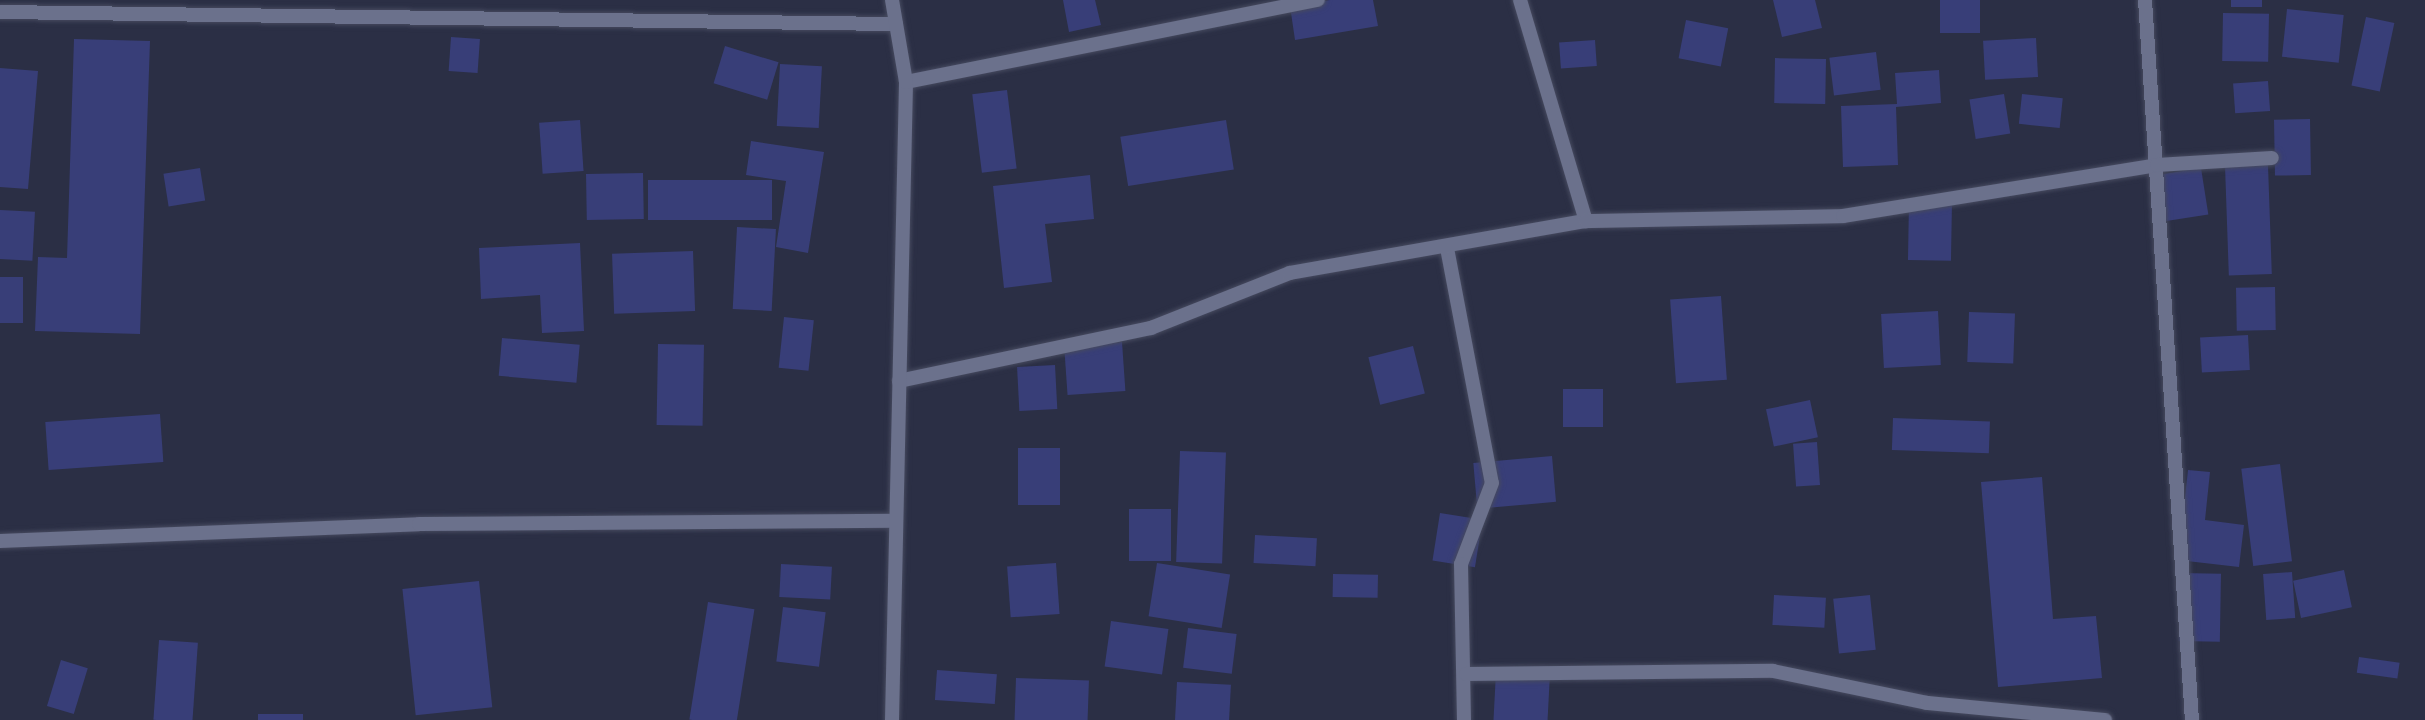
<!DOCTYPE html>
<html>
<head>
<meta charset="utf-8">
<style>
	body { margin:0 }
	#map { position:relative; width:2425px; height:720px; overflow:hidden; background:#2b2f45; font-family:"Noto Serif",serif }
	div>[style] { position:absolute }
	.building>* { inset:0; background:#383e78; transform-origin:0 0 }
	.roads { filter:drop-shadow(0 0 2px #464a5f) drop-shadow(0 0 2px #464a5f) }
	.minor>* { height:14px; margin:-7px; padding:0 7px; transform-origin:7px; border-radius:7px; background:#6b718c }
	span { translate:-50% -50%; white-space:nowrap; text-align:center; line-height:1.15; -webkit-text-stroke:5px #21253b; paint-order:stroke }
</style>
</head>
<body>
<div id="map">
	<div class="building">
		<div style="clip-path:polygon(1063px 0,1095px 0,1101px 25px,1069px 32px)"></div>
		<div style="clip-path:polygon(1330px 0,1373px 0,1378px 26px,1295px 40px,1290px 6px)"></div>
		<div style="clip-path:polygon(1773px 0,1815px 0,1822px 28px,1782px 37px)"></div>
		<div style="left:1940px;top:0;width:40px;height:33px"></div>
		<div style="left:2231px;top:0;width:31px;height:7px"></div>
		<div style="left:2287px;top:9px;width:57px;height:48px;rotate:6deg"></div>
		<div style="left:2223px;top:13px;width:46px;height:48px;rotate:1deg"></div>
		<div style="left:2366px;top:17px;width:29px;height:70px;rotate:12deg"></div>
		<div style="left:1686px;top:20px;width:43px;height:39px;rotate:11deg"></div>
		<div style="left:451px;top:37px;width:29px;height:34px;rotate:4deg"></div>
		<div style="left:2036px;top:38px;width:39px;height:53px;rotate:87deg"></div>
		<div style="clip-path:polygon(74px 39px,150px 41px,140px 334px,35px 331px,38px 257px,67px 258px)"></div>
		<div style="left:1595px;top:40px;width:26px;height:36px;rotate:86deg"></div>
		<div style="left:725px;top:46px;width:56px;height:39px;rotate:17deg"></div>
		<div style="left:1876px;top:52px;width:38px;height:47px;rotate:83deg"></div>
		<div style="left:1826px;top:59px;width:45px;height:51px;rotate:91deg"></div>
		<div style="left:780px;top:64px;width:42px;height:62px;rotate:3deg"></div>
		<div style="clip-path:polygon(0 68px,38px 71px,28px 189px,0 187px)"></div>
		<div style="clip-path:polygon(1939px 70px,1941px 103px,1896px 107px,1898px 165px,1843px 167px,1841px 106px,1897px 104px,1895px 73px)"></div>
		<div style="left:2268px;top:81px;width:30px;height:35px;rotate:86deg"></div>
		<div style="left:1007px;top:90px;width:79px;height:35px;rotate:83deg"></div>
		<div style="left:2004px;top:94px;width:40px;height:35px;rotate:81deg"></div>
		<div style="left:2022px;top:94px;width:41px;height:30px;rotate:6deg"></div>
		<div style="left:2310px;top:119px;width:56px;height:36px;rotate:89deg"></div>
		<div style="left:580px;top:120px;width:51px;height:41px;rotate:86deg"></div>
		<div style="left:1226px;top:120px;width:50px;height:107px;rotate:81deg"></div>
		<div style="clip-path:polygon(751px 141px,824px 152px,808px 253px,776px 247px,786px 181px,746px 175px)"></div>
		<div style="left:2268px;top:165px;width:109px;height:43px;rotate:88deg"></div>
		<div style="left:200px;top:168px;width:33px;height:37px;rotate:81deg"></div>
		<div style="left:2201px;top:168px;width:47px;height:49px;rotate:81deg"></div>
		<div style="left:643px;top:173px;width:46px;height:57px;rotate:89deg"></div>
		<div style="clip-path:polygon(1090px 175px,1094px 219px,1045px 224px,1052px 282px,1004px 288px,993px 186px)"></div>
		<div style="left:772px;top:180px;width:40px;height:124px;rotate:90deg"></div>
		<div style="left:1909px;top:201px;width:43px;height:59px;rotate:1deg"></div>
		<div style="left:0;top:210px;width:35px;height:49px;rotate:3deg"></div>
		<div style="left:737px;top:227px;width:39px;height:82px;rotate:3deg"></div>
		<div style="clip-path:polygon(580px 243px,584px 331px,542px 333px,540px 295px,481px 299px,479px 248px)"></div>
		<div style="left:693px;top:251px;width:60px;height:81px;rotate:88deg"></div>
		<div style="left:0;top:277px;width:23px;height:46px"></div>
		<div style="left:2275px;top:287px;width:43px;height:39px;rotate:89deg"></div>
		<div style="left:1721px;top:296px;width:84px;height:51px;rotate:86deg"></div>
		<div style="left:1938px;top:311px;width:54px;height:57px;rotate:87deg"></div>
		<div style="left:1969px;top:312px;width:46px;height:50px;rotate:2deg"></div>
		<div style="left:784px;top:317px;width:30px;height:51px;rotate:6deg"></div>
		<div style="left:2248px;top:335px;width:35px;height:48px;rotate:87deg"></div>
		<div style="left:502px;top:338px;width:78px;height:38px;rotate:5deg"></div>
		<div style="left:1122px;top:342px;width:49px;height:58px;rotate:86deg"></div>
		<div style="left:658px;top:344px;width:46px;height:81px;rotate:1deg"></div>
		<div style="left:1413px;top:346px;width:49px;height:46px;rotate:76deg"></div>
		<div style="left:1055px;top:365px;width:44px;height:38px;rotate:87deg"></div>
		<div style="left:1603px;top:389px;width:38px;height:40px;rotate:90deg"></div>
		<div style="left:1810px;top:400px;width:38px;height:45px;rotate:78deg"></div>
		<div style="left:160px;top:414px;width:48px;height:115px;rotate:86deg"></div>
		<div style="left:1893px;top:418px;width:97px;height:32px;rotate:2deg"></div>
		<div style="left:1817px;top:442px;width:43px;height:24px;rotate:86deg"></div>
		<div style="left:1018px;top:448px;width:42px;height:57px"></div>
		<div style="left:1180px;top:451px;width:46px;height:111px;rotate:2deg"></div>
		<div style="left:1552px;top:456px;width:46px;height:79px;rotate:85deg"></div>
		<div style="left:2280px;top:464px;width:98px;height:39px;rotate:83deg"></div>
		<div style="clip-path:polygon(2188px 470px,2210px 472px,2205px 520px,2244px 525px,2239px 567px,2178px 560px)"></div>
		<div style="clip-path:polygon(2042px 477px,2053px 619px,2096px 616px,2102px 678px,1998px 687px,1981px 482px)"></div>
		<div style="left:1171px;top:509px;width:52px;height:42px;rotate:90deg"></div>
		<div style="left:1440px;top:513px;width:43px;height:48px;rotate:9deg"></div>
		<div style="left:1255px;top:535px;width:62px;height:28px;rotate:3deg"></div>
		<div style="left:1056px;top:563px;width:51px;height:49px;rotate:86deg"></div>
		<div style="left:1157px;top:563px;width:74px;height:54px;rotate:9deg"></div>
		<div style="left:781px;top:564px;width:51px;height:33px;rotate:3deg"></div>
		<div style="left:2344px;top:570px;width:38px;height:52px;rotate:78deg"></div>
		<div style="left:2292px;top:572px;width:46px;height:29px;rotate:86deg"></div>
		<div style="left:2180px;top:573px;width:41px;height:68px;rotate:1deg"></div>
		<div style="left:1333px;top:574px;width:45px;height:23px;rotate:1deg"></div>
		<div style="left:479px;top:581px;width:127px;height:77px;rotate:84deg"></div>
		<div style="left:1774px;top:595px;width:52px;height:30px;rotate:3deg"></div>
		<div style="left:1870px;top:595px;width:55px;height:37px;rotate:84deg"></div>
		<div style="left:708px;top:602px;width:47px;height:119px;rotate:9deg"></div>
		<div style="left:783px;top:607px;width:43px;height:55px;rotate:7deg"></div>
		<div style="left:1111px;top:621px;width:58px;height:46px;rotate:8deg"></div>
		<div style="left:1188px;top:628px;width:49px;height:40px;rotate:7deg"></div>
		<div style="left:159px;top:640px;width:39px;height:80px;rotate:4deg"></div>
		<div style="left:2359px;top:657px;width:41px;height:16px;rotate:8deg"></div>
		<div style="left:61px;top:660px;width:28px;height:48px;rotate:17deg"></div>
		<div style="left:937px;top:670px;width:60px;height:30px;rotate:4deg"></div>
		<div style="left:1496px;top:672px;width:54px;height:48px;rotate:3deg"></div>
		<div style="left:1016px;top:678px;width:73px;height:42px;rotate:2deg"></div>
		<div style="left:1177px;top:682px;width:54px;height:38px;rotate:3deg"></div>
		<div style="left:258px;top:714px;width:45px;height:6px"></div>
	</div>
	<div class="roads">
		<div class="minor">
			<div style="left:1520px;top:0;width:231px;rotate:73.4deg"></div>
			<div style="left:2145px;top:0;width:722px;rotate:86.27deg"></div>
			<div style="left:0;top:12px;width:896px;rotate:0.77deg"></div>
			<div style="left:906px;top:82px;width:420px;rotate:-11.3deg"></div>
			<div style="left:1447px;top:248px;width:239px;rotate:79.2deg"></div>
			<div style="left:1492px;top:483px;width:87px;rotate:110.9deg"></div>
			<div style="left:1461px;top:564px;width:156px;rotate:88.9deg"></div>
			<div style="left:899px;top:381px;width:258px;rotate:-11.9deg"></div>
			<div style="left:1151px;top:328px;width:149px;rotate:-21.6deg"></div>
			<div style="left:1290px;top:273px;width:301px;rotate:-10deg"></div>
			<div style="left:1586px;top:221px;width:257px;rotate:-1.1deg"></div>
			<div style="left:1843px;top:216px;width:318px;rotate:-9.2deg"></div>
			<div style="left:2157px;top:165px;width:115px;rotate:-3.5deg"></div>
			<div style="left:0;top:541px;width:419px;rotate:-2.3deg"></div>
			<div style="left:419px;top:524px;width:477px;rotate:-0.4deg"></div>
			<div style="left:1466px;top:674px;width:307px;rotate:-0.6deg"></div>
			<div style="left:1773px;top:671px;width:157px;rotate:11.7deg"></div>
			<div style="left:1927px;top:703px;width:179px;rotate:5.5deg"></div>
			<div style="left:892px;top:720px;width:638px;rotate:-88.74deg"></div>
			<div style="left:906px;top:82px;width:83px;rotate:-99.7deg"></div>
		</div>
	</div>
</div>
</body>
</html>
